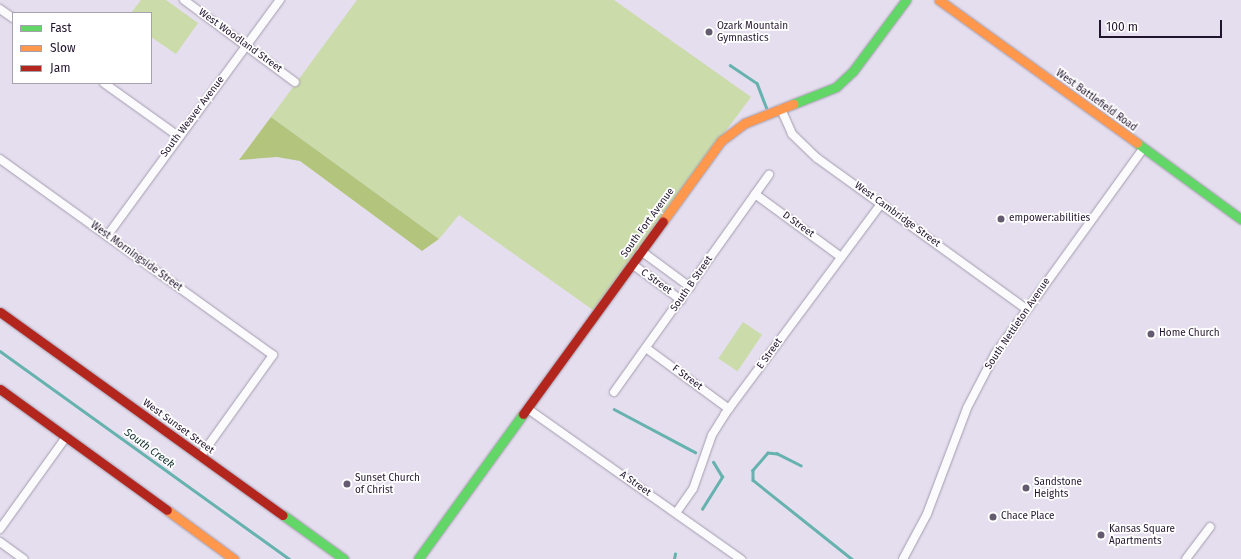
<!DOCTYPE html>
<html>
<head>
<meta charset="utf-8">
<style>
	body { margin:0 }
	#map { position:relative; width:1241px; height:559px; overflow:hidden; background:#e4deee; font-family:"Fira Sans",sans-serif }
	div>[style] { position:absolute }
	.green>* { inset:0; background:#cbdbaa; transform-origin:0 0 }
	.forest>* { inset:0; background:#b3c57d }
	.stream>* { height:2.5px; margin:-1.25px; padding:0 1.25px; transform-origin:1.25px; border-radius:1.25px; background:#66b2ae }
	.roads { filter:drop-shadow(0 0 1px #a49caf) drop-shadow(0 0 1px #a49caf) }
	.street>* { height:8px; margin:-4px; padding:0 4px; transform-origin:4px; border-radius:4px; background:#fbfafc }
	.fast>* { height:9px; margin:-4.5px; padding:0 4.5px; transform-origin:4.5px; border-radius:4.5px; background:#63d668 }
	.slow>* { height:9px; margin:-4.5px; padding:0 4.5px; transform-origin:4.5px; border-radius:4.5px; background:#ff974d }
	.jam>* { height:9px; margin:-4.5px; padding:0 4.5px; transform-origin:4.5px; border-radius:4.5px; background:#b3261e }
	.dots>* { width:11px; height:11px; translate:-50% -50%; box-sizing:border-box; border:2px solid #fff; border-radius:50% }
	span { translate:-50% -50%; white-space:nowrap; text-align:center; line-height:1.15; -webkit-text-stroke:3.5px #fff; paint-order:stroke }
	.poi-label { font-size:10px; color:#21152e }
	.left { translate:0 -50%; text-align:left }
	.street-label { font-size:10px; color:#21152e }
	.water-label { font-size:11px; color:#173733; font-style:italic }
	.legend { position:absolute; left:12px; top:12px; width:140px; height:72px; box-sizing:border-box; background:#fff; border:1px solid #a6a1ab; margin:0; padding:5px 7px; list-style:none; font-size:12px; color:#21152e }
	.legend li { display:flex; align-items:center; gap:8px; height:20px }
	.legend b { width:20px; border:1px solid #a6a1ab }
	.scale { position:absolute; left:1099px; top:20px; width:123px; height:18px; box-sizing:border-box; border:2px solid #21152e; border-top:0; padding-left:5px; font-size:12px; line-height:14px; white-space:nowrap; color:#21152e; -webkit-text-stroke:3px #fff; paint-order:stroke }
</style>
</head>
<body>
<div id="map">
	<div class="green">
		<div style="clip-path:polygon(141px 0,166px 0,198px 23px,176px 54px,151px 37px,151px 13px,131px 13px)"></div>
		<div style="clip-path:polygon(357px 0,614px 0,751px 97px,593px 310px,459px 215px,439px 239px,271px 117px)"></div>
		<div style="left:743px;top:322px;width:23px;height:44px;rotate:34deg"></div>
	</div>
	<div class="forest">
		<div style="clip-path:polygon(271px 117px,439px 239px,422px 251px,300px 161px,277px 157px,239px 160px)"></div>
	</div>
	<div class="stream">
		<div style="left:730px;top:65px;width:32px;rotate:34deg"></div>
		<div style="left:757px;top:83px;width:26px;rotate:69deg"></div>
		<div style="left:0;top:351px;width:356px;rotate:35.7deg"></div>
		<div style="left:614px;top:409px;width:92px;rotate:28deg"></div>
		<div style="left:801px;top:466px;width:27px;rotate:-153deg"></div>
		<div style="left:777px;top:454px;width:9px;rotate:-174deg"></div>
		<div style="left:768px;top:453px;width:23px;rotate:131deg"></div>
		<div style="left:753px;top:470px;width:10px;rotate:90deg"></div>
		<div style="left:753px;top:480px;width:127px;rotate:38.6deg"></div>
		<div style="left:702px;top:509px;width:38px;rotate:-58deg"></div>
		<div style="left:722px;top:477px;width:17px;rotate:-121deg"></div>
		<div style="left:674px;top:559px;width:5px;rotate:-79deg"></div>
	</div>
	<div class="roads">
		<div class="street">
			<div style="left:184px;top:0;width:138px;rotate:36.5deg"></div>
			<div style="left:0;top:9px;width:16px;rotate:35deg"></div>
			<div style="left:104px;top:83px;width:91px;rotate:35.6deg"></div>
			<div style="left:781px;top:109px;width:27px;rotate:66deg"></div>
			<div style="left:792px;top:134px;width:35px;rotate:44deg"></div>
			<div style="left:817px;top:158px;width:258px;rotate:35.8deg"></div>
			<div style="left:0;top:159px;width:336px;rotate:35.7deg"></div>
			<div style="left:273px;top:355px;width:125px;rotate:125.6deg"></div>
			<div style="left:755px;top:194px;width:107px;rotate:36.2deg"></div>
			<div style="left:107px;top:236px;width:293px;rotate:-53.8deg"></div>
			<div style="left:641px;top:251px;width:61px;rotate:36.3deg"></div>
			<div style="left:632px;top:264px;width:61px;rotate:36.3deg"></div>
			<div style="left:646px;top:348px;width:103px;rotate:36.3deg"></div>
			<div style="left:614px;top:392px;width:267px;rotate:-54.5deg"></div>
			<div style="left:528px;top:409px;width:261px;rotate:35.2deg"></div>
			<div style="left:676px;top:513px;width:29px;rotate:-55deg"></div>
			<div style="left:693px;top:489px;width:57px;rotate:-70.6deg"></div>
			<div style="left:712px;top:435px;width:25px;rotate:-58deg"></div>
			<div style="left:725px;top:414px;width:262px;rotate:-53.4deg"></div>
			<div style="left:0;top:529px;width:113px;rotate:-54.3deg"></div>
			<div style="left:0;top:542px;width:29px;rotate:36deg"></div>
			<div style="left:903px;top:559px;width:51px;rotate:-61.9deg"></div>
			<div style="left:927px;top:514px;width:113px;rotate:-69.3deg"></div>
			<div style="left:967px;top:408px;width:61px;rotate:-62.6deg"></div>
			<div style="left:995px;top:354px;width:253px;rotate:-54.2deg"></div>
			<div style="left:1186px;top:559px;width:40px;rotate:-53deg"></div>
		</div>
		<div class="fast">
			<div style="left:793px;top:104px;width:46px;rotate:-21.6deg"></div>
			<div style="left:836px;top:87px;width:23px;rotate:-43deg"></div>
			<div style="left:853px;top:71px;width:89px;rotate:-53.3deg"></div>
			<div style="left:1137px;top:143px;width:129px;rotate:36.2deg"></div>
			<div style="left:283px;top:515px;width:75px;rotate:35.8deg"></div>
			<div style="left:418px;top:559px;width:179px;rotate:-54.1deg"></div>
		</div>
		<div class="slow">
			<div style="left:939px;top:0;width:244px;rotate:35.8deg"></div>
			<div style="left:663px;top:221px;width:99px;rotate:-54.1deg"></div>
			<div style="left:721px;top:141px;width:30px;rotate:-37deg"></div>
			<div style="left:745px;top:123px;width:52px;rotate:-21.6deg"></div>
			<div style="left:167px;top:510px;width:83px;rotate:36.2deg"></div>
		</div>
		<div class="jam">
			<div style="left:0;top:312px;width:348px;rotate:35.7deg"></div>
			<div style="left:0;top:389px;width:206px;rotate:35.9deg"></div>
			<div style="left:523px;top:414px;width:238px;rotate:-54deg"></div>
		</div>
	</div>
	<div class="dots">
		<div style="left:709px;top:32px;background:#655b71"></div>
		<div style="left:1001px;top:219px;background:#655b71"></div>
		<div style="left:1151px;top:334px;background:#655b71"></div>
		<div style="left:347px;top:484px;background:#655b71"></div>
		<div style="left:1026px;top:488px;background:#655b71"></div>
		<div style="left:993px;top:517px;background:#655b71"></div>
		<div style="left:1101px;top:535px;background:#655b71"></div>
	</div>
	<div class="poi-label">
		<span class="left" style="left:717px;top:32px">Ozark Mountain<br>Gymnastics</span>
		<span class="left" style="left:1009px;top:219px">empower:abilities</span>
		<span class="left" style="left:1159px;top:334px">Home Church</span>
		<span class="left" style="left:355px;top:484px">Sunset Church<br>of Christ</span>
		<span class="left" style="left:1034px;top:488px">Sandstone<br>Heights</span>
		<span class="left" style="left:1001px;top:517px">Chace Place</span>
		<span class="left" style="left:1109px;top:535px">Kansas Square<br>Apartments</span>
	</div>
	<div class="street-label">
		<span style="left:240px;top:41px;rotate:36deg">West Woodland Street</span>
		<span style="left:1096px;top:101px;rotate:36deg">West Battlefield Road</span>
		<span style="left:193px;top:117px;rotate:-53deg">South Weaver Avenue</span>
		<span style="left:897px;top:215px;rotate:36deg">West Cambridge Street</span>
		<span style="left:648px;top:223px;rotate:-54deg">South Fort Avenue</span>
		<span style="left:798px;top:225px;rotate:36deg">D Street</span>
		<span style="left:136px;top:257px;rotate:36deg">West Morningside Street</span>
		<span style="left:656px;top:282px;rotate:36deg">C Street</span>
		<span style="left:692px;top:284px;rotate:-55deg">South B Street</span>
		<span style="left:1018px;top:324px;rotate:-56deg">South Nettleton Avenue</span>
		<span style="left:770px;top:354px;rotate:-54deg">E Street</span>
		<span style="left:687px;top:378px;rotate:36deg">F Street</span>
		<span style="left:178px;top:427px;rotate:36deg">West Sunset Street</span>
		<span style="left:635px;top:484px;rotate:35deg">A Street</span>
	</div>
	<div class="water-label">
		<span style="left:149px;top:449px;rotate:36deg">South Creek</span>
	</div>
	<ul class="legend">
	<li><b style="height:5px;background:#63d668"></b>Fast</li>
	<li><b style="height:5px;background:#ff974d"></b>Slow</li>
	<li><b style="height:5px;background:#b3261e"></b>Jam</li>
	</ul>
	<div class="scale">100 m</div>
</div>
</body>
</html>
